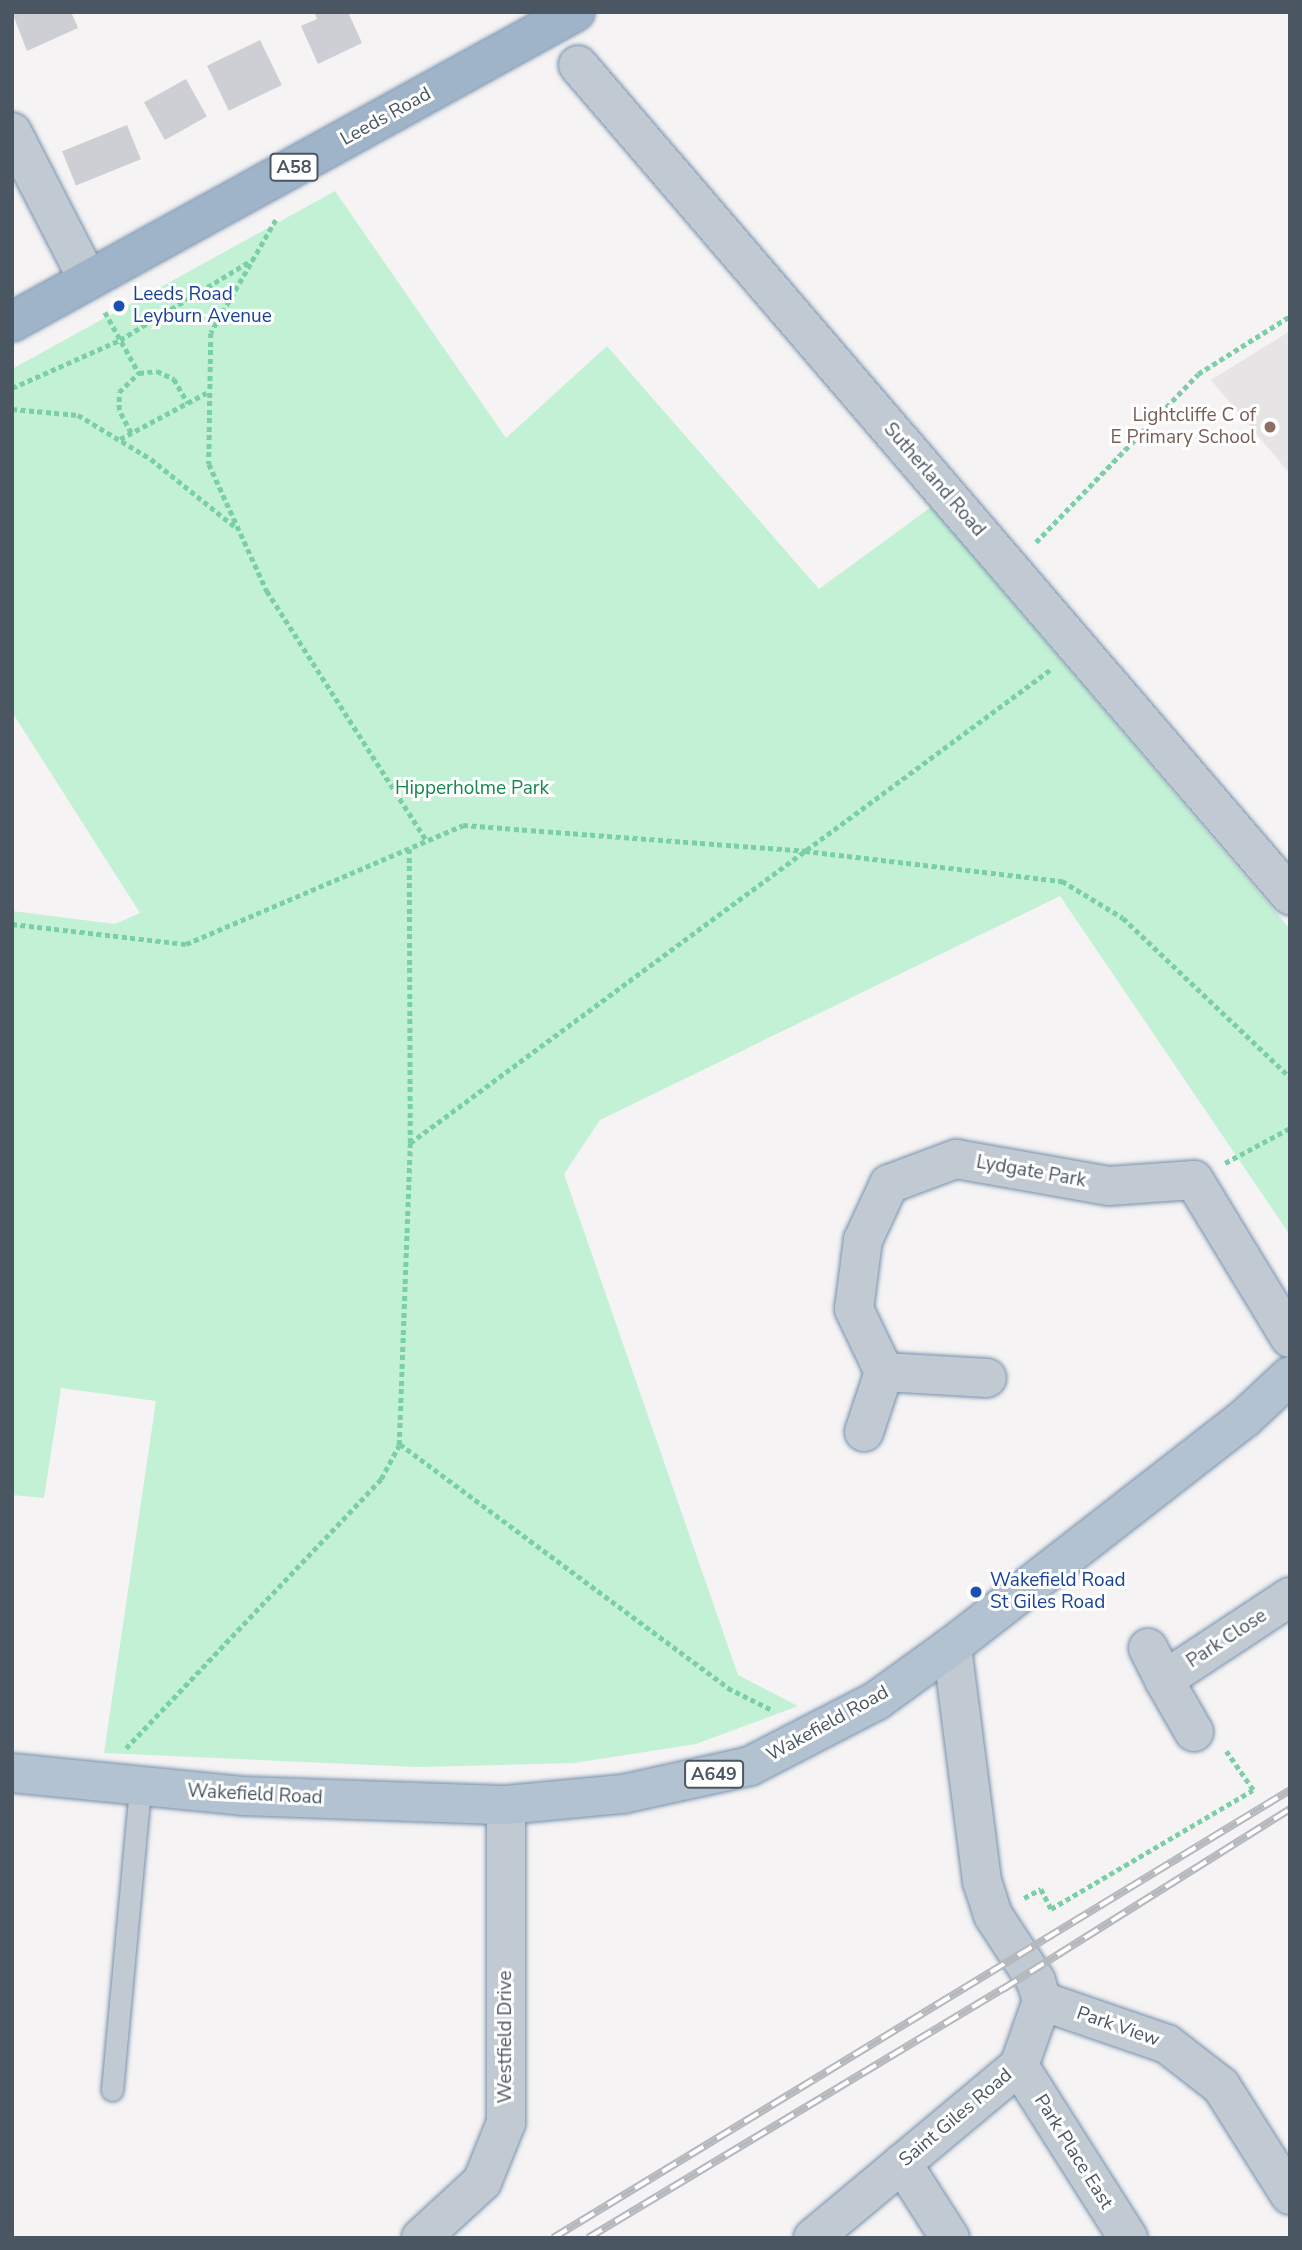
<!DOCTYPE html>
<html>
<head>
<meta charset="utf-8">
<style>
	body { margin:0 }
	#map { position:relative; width:1302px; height:2250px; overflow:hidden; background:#f5f3f3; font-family:"Nunito Sans",sans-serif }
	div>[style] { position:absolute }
	.education>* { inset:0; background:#e6e4e5 }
	.green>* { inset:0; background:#c3f1d5 }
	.building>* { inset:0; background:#cdcfd5; transform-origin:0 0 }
	.path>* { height:4.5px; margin-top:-2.25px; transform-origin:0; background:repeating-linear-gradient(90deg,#7ad0a6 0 5px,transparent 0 8.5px) }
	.roads { filter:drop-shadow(0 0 2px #7690ad) drop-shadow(0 0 2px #7690ad) }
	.service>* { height:21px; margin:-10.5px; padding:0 10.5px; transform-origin:10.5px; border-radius:10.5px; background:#c1cad2 }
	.minor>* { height:38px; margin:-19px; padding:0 19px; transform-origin:19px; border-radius:19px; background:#c1cad2 }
	.primary>* { height:38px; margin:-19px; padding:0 19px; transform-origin:19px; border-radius:19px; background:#b3c2d1 }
	.trunk>* { height:38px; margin:-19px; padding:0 19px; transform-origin:19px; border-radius:19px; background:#9fb4c9 }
	.rail>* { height:8px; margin-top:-4px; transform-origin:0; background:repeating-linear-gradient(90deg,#fff 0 16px,#b5b8bd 0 32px); box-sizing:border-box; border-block:2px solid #b5b8bd }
	.dots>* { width:19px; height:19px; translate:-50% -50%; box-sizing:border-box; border:4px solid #fff; border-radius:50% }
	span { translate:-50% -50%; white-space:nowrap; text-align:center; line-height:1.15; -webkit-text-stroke:6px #fff; paint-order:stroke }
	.shield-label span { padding:2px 5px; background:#fff; border:2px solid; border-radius:5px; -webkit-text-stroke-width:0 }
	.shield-label { font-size:18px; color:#4a5661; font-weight:700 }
	.street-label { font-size:19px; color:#4a5661 }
	.transit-label { font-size:19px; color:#164399 }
	.left { translate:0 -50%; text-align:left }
	.education-label { font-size:19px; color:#785e54 }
	.right { translate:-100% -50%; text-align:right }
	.park-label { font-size:19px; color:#17864f }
	.frame { position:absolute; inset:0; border:14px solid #4a5661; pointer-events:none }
</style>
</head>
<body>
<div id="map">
	<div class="education">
		<div style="clip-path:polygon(1290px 331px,1290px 474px,1211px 380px)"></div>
	</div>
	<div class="green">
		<div style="clip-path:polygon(335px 191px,506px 438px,607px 346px,819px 589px,931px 507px,1290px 929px,1290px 1235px,1060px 896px,600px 1120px,564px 1174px,738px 1675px,798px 1706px,696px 1744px,574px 1763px,418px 1767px,104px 1753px,156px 1401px,61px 1388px,44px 1498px,12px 1495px,12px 911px,115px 924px,140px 913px,12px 712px,12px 369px)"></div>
	</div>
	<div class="building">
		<div style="clip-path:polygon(12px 12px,71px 12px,78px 28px,27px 51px)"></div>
		<div style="clip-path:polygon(314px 12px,348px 12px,362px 43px,318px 64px,301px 26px,317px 19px)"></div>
		<div style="left:260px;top:40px;width:50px;height:59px;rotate:64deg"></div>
		<div style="left:186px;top:79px;width:43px;height:48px;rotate:61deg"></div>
		<div style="left:127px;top:125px;width:37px;height:70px;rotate:68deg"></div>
	</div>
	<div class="path">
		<div style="left:276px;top:220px;width:130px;rotate:119.9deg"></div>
		<div style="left:211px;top:333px;width:131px;rotate:90.9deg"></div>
		<div style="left:209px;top:464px;width:140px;rotate:65.5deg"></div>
		<div style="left:267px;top:591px;width:295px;rotate:57.4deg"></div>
		<div style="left:105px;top:312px;width:70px;rotate:60.9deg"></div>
		<div style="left:12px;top:388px;width:118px;rotate:-24deg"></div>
		<div style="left:120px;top:340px;width:154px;rotate:-31.2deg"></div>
		<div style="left:12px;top:409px;width:66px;rotate:5.2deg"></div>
		<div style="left:78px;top:415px;width:85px;rotate:31.1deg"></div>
		<div style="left:151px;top:459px;width:107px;rotate:38.9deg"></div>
		<div style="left:131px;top:433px;width:26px;rotate:-118deg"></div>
		<div style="left:119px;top:410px;width:18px;rotate:-90deg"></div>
		<div style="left:119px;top:392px;width:28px;rotate:-44deg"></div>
		<div style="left:139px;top:373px;width:18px;rotate:-6deg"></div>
		<div style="left:157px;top:371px;width:19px;rotate:25deg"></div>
		<div style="left:174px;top:379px;width:28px;rotate:60deg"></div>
		<div style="left:120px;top:439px;width:98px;rotate:-28.1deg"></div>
		<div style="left:1036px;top:542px;width:233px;rotate:-46deg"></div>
		<div style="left:1198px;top:374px;width:109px;rotate:-32.2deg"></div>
		<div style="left:12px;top:924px;width:175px;rotate:6.6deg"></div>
		<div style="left:186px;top:944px;width:301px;rotate:-23.2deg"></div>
		<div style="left:463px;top:825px;width:343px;rotate:4.3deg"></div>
		<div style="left:805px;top:851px;width:259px;rotate:6.7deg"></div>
		<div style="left:1062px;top:881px;width:71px;rotate:31.2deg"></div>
		<div style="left:1123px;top:918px;width:231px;rotate:43.6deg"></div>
		<div style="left:410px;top:1143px;width:796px;rotate:-36.47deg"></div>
		<div style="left:1225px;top:1163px;width:74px;rotate:-28.3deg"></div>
		<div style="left:400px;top:1444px;width:409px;rotate:36.6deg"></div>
		<div style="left:728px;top:1688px;width:51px;rotate:26.6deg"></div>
		<div style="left:126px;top:1748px;width:371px;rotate:-46.5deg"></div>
		<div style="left:381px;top:1479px;width:38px;rotate:-62deg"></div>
		<div style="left:399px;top:1445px;width:302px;rotate:-87.9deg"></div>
		<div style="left:410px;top:1143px;width:296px;rotate:-90.2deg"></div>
		<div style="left:1024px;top:1898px;width:19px;rotate:-28deg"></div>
		<div style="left:1041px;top:1889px;width:22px;rotate:63deg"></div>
		<div style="left:1051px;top:1909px;width:234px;rotate:-30.5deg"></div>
		<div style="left:1253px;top:1790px;width:47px;rotate:-124.7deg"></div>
	</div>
	<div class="roads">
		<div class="service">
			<div style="left:112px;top:2090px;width:303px;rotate:-84.7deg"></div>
		</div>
		<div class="minor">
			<div style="left:578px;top:65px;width:1094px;rotate:49.38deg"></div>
			<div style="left:12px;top:132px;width:166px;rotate:62.8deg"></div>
			<div style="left:884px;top:1372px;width:103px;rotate:3.3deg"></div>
			<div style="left:864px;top:1432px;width:63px;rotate:-71.6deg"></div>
			<div style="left:884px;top:1372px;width:70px;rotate:-115.5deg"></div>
			<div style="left:854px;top:1309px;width:70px;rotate:-82.6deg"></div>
			<div style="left:863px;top:1240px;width:62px;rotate:-65.1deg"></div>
			<div style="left:889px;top:1184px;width:72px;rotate:-20.5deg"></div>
			<div style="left:956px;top:1159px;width:155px;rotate:10deg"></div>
			<div style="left:1109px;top:1186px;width:85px;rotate:-4deg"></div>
			<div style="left:1194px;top:1180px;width:185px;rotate:58.7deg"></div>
			<div style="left:1148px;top:1648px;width:36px;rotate:63deg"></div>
			<div style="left:1164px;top:1680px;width:151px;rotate:-33.4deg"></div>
			<div style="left:1164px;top:1680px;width:60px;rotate:60deg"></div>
			<div style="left:1042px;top:2001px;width:132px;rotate:19deg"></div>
			<div style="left:1167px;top:2044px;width:68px;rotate:37.9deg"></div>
			<div style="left:1221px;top:2086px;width:129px;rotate:57.7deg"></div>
			<div style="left:1019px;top:2066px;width:204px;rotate:57.6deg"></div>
			<div style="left:902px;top:2163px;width:89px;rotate:57.4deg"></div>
			<div style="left:421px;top:2238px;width:83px;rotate:-42.6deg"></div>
			<div style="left:482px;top:2182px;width:64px;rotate:-67.9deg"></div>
			<div style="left:506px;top:2123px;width:318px;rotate:-90deg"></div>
			<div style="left:813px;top:2238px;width:268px;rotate:-39.9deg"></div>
			<div style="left:1019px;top:2066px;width:69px;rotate:-70.5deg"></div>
			<div style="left:1042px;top:2001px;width:21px;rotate:-107deg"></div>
			<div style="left:1036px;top:1981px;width:79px;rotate:-123.1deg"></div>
			<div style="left:993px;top:1915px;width:36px;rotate:-108deg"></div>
			<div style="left:982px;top:1881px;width:237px;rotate:-97.3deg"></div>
		</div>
		<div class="primary">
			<div style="left:12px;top:1773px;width:231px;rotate:5.7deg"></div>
			<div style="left:242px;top:1796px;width:264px;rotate:2deg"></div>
			<div style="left:506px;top:1805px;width:118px;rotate:-5.4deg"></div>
			<div style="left:623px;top:1794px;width:130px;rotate:-12.4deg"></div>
			<div style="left:750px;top:1766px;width:142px;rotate:-27.3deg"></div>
			<div style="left:876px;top:1701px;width:94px;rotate:-35.9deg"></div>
			<div style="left:952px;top:1646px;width:370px;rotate:-37.9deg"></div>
			<div style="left:1244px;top:1419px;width:63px;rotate:-43.1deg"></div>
		</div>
		<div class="trunk">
			<div style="left:12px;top:322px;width:643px;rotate:-28.84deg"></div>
		</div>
	</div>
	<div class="rail">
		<div style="left:553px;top:2238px;width:862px;rotate:-31.29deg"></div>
		<div style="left:588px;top:2238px;width:484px;rotate:-31deg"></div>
		<div style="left:1003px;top:1989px;width:339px;rotate:-32.1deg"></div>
	</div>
	<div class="dots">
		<div style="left:119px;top:306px;background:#1a4fb4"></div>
		<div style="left:1270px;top:427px;background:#8d6e63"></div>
		<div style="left:976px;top:1592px;background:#1a4fb4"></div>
	</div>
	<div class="shield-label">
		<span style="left:294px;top:167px">A58</span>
		<span style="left:714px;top:1774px">A649</span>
	</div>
	<div class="street-label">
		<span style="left:386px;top:117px;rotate:-29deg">Leeds Road</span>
		<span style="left:934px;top:480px;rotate:49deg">Sutherland Road</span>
		<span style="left:1031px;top:1172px;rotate:10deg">Lydgate Park</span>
		<span style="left:1227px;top:1639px;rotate:-33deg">Park Close</span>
		<span style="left:828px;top:1724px;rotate:-29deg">Wakefield Road</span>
		<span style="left:255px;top:1795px;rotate:3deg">Wakefield Road</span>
		<span style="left:1118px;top:2027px;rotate:19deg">Park View</span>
		<span style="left:506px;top:2037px;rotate:-90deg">Westfield Drive</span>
		<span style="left:956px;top:2118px;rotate:-40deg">Saint Giles Road</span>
		<span style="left:1073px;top:2152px;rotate:58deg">Park Place East</span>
	</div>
	<div class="transit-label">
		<span class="left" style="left:133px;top:306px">Leeds Road<br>Leyburn Avenue</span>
		<span class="left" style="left:990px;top:1592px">Wakefield Road<br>St Giles Road</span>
	</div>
	<div class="education-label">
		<span class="right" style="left:1256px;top:427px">Lightcliffe C of<br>E Primary School</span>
	</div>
	<div class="park-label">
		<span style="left:472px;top:789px">Hipperholme Park</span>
	</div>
	<div class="frame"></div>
</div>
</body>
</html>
